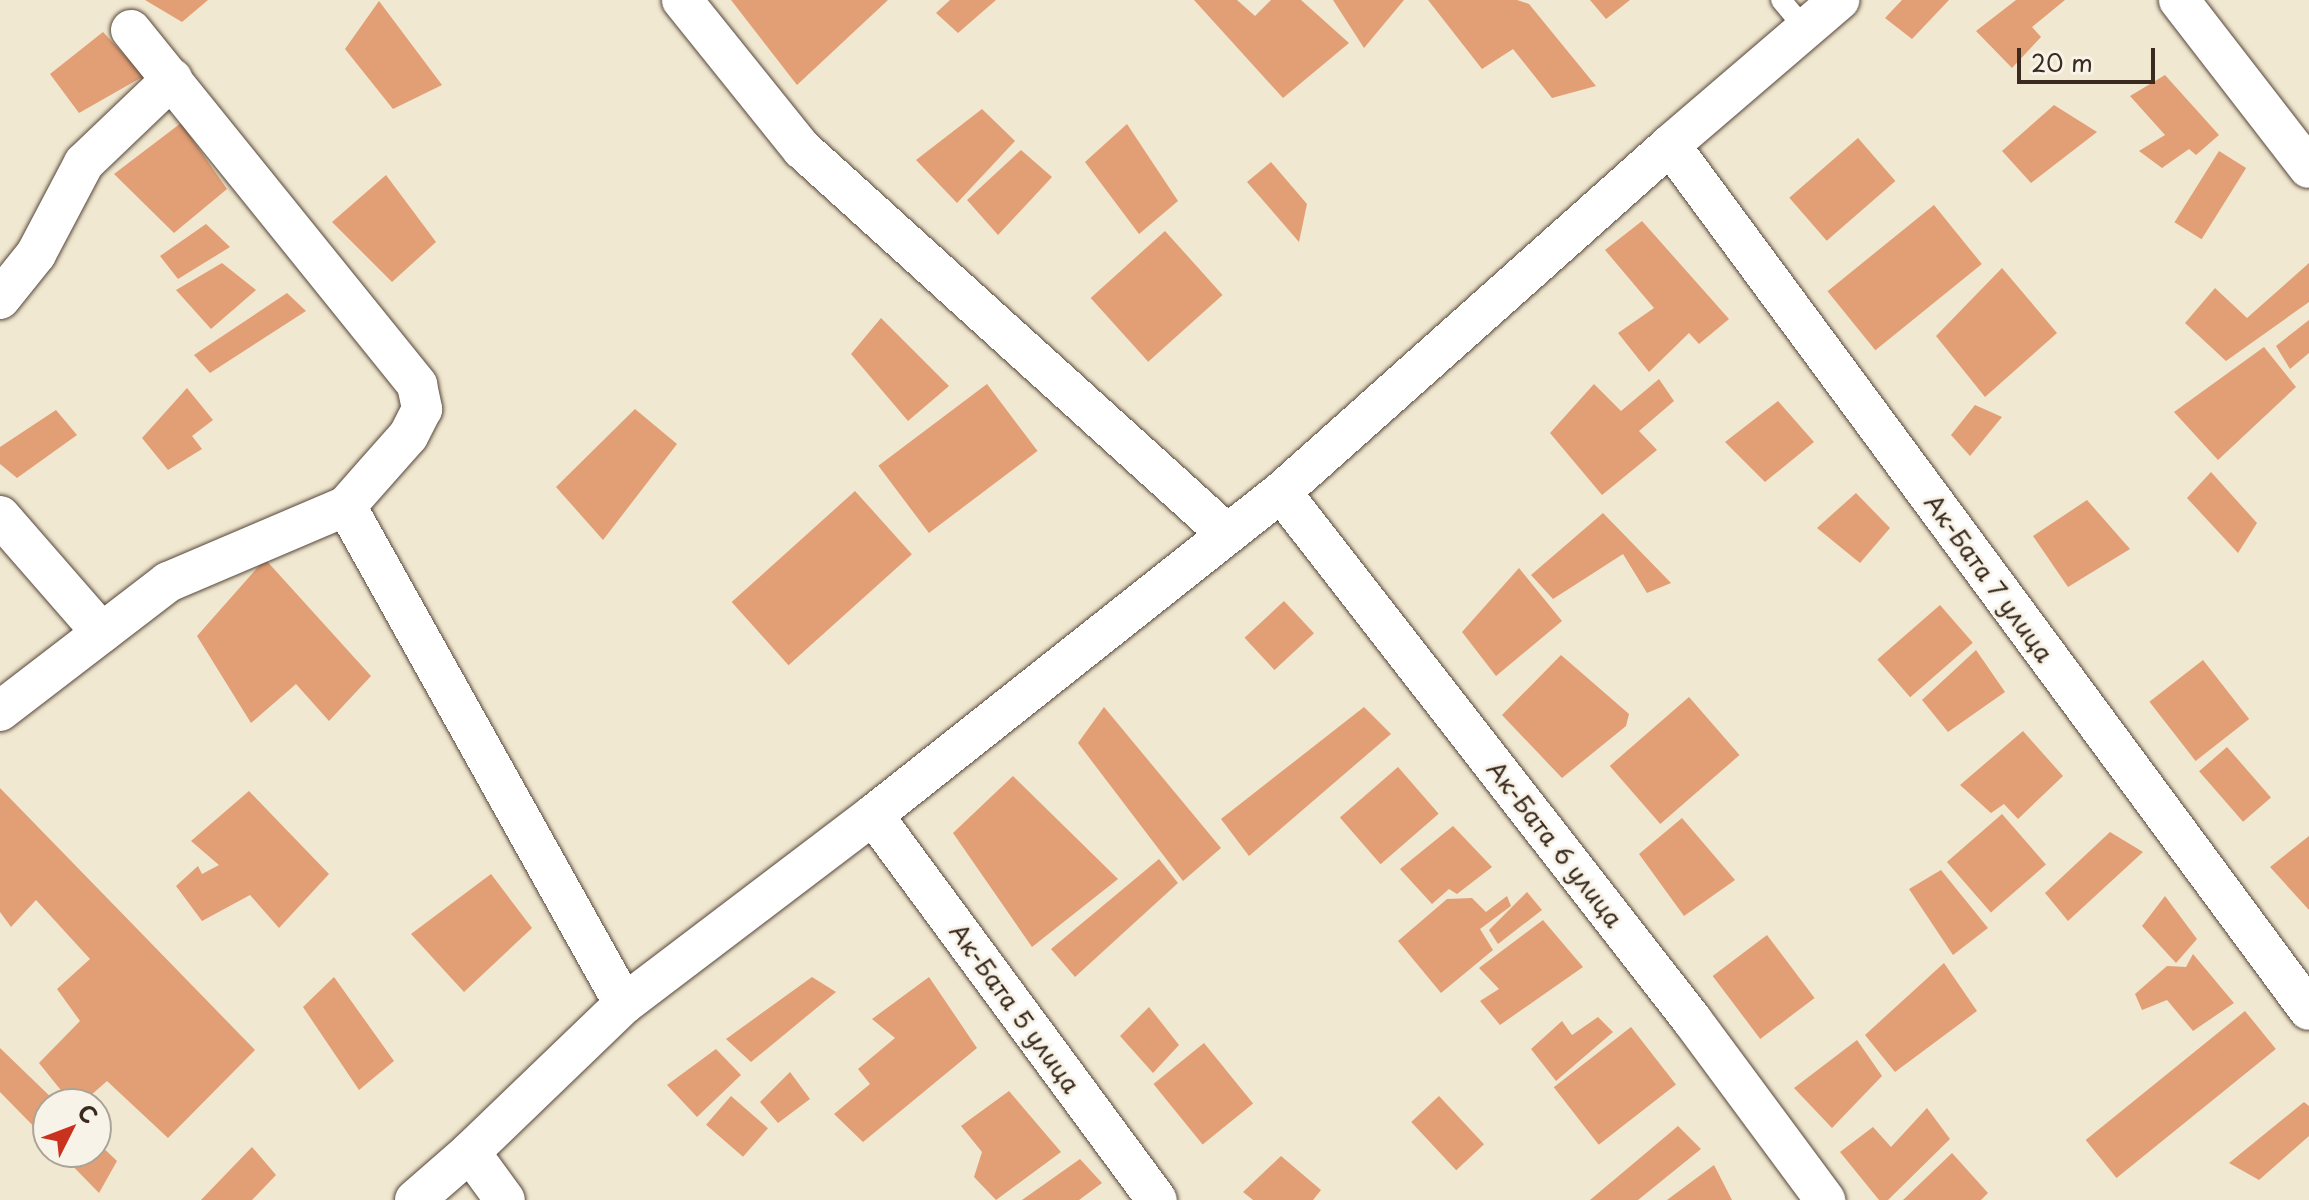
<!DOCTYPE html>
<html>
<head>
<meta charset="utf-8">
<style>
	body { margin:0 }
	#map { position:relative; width:2309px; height:1200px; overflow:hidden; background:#f1e8d1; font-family:"Playpen Sans",sans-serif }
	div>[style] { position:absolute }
	.building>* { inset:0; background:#e29e75; transform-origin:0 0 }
	.roads { filter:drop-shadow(0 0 2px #564639) drop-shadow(0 0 2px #564639) }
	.service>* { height:20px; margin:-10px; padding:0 10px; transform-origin:10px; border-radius:10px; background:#fff }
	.minor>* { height:40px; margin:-20px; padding:0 20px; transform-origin:20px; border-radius:20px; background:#fff }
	span { translate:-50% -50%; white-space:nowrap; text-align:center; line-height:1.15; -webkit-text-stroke:6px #f7f3e8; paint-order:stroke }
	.street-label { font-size:24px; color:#3b2a1e }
	.north { position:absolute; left:32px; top:1088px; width:80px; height:80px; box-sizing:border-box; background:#f7f3e8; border:2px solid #aca397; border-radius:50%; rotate:48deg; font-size:22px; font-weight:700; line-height:32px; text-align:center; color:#3b2a1e }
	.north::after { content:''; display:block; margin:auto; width:28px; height:36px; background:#c8321e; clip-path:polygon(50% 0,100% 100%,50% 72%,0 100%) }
	.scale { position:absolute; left:2017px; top:48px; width:138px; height:36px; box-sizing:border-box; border:4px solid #3b2a1e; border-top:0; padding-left:10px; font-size:24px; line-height:28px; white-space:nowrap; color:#3b2a1e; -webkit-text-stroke:6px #f7f3e8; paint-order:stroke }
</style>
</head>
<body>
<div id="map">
	<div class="building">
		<div style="clip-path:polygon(145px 0,208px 0,182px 22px)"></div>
		<div style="clip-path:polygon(731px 0,888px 0,797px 85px)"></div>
		<div style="clip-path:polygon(950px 0,996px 0,958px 33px,936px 13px)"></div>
		<div style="clip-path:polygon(1194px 0,1237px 0,1255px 16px,1271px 0,1301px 0,1349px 43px,1283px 98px)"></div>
		<div style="clip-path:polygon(1333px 0,1404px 0,1364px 48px)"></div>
		<div style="clip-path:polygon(1428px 0,1517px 0,1529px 4px,1596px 86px,1552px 98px,1513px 49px,1482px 69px)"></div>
		<div style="clip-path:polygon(1590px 0,1630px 0,1606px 19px)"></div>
		<div style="clip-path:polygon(1902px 0,1949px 0,1912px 39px,1885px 18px)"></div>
		<div style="clip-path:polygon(2016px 0,2065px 0,2032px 27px,2041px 37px,2012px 68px,1976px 31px)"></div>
		<div style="clip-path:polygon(379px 1px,442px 85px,393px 109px,345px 49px)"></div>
		<div style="clip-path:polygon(103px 32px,144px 76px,79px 113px,50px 74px)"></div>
		<div style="clip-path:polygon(2165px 75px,2219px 135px,2196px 155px,2189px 149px,2162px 168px,2139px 151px,2165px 135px,2130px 96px)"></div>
		<div style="clip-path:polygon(2054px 105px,2097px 132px,2031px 183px,2002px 151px)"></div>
		<div style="clip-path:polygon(982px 109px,1015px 141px,957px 203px,916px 160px)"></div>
		<div style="clip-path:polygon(181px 123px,227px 189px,174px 233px,114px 174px)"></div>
		<div style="clip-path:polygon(1127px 124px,1178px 201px,1139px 234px,1085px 162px)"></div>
		<div style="left:1858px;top:138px;width:57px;height:91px;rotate:49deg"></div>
		<div style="clip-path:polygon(1021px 150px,1052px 177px,998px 235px,967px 200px)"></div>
		<div style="left:2219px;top:151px;width:32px;height:84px;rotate:32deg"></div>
		<div style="clip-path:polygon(1271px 162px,1307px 204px,1299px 242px,1247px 182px)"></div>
		<div style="clip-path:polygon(386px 175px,436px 242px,392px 282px,332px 222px)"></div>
		<div style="left:1934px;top:205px;width:76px;height:137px;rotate:51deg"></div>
		<div style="clip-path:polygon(1642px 221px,1729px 319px,1699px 344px,1689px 333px,1649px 372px,1618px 333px,1654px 308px,1605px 250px)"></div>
		<div style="clip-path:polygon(206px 224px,230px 247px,178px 279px,160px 256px)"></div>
		<div style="left:1165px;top:231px;width:86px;height:100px;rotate:48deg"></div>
		<div style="clip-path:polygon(222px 263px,256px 290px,211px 329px,176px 290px)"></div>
		<div style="clip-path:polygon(2309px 263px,2309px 302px,2226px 361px,2185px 323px,2215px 288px,2247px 318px)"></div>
		<div style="clip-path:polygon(2002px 268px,2057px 333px,1985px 397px,1936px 336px)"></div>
		<div style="clip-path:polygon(287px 293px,306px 311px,210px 373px,194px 355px)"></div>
		<div style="clip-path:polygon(881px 318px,949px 386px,908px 421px,851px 354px)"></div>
		<div style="clip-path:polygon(2309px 320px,2309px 353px,2290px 369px,2276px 346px)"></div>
		<div style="clip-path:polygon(2264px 347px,2296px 387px,2218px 460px,2174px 412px)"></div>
		<div style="clip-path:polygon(1659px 379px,1674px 401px,1639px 431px,1657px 450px,1602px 495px,1550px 433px,1594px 384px,1621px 411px)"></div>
		<div style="left:987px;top:384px;width:84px;height:136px;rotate:53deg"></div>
		<div style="clip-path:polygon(187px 388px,213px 420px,192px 436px,202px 449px,168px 470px,142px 438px)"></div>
		<div style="clip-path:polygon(1778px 401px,1814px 442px,1765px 482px,1725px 442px)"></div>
		<div style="clip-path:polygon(1975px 405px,2002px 417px,1970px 456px,1951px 435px)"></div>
		<div style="clip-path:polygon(635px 409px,677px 444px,603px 540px,556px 487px)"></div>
		<div style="clip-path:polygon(56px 410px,77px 435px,17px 478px,0 464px,0 447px)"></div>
		<div style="clip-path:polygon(2211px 472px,2257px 523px,2238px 553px,2187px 498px)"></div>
		<div style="left:855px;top:491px;width:85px;height:166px;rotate:48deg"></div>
		<div style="clip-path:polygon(1856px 493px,1890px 528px,1860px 563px,1817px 528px)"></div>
		<div style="clip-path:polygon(2087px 500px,2130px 549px,2068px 587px,2033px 536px)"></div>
		<div style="clip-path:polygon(1603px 513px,1671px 583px,1647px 593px,1623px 554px,1553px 599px,1531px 575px)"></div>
		<div style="clip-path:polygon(265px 559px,371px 676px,329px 721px,296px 684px,251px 723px,197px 636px)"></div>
		<div style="clip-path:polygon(1519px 568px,1562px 621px,1496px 676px,1462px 632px)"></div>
		<div style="left:1284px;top:601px;width:44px;height:54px;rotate:47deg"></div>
		<div style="left:1940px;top:605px;width:50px;height:83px;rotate:49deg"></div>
		<div style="clip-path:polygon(1976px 650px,2005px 692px,1948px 732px,1922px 700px)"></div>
		<div style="clip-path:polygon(1561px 655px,1629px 714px,1626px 726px,1562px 778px,1502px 715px)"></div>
		<div style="left:2203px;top:660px;width:75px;height:68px;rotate:52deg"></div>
		<div style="left:1689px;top:697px;width:77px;height:105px;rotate:49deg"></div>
		<div style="clip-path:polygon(1104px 707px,1221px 848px,1183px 881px,1078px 743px)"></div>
		<div style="clip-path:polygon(1364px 707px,1391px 734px,1249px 856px,1221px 819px)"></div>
		<div style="clip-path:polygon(2023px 731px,2063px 776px,2018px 819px,2004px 804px,1991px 813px,1960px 785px)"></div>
		<div style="left:2227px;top:747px;width:67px;height:37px;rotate:49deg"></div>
		<div style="left:1398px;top:767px;width:62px;height:77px;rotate:49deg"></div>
		<div style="clip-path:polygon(1013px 776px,1118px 879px,1032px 947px,953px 833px)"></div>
		<div style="clip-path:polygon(0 788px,255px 1050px,168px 1138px,107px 1081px,81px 1104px,72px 1104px,39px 1063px,80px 1021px,57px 989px,90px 959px,36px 900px,11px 927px,0 912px)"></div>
		<div style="clip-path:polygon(249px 791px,329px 874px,279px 928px,250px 895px,202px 921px,176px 886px,198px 866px,202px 874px,219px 865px,191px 841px)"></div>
		<div style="left:2002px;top:814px;width:67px;height:73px;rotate:49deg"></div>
		<div style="clip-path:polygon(1682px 818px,1735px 880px,1684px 916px,1639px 854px)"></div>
		<div style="clip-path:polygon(1453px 826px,1492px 867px,1457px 894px,1449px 889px,1432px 904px,1400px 869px)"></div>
		<div style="clip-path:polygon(2110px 832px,2143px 852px,2068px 921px,2045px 893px)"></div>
		<div style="clip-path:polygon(2309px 836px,2309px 910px,2270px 867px)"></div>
		<div style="clip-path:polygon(1159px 859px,1178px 883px,1075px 977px,1051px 949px)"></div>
		<div style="clip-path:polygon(1941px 870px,1988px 928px,1953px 955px,1909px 889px)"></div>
		<div style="clip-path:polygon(491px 874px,532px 928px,464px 992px,411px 934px)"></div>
		<div style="clip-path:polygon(1527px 892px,1542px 910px,1498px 944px,1489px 930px)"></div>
		<div style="clip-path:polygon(1507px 896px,1511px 906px,1480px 929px,1493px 950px,1441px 993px,1398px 941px,1447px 899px,1472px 898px,1486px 912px)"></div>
		<div style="clip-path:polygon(2165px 896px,2197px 939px,2176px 963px,2142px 926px)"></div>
		<div style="clip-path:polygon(1543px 920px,1583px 967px,1500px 1025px,1480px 1001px,1499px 989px,1479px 968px)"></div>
		<div style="left:1767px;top:935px;width:79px;height:68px;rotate:53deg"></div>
		<div style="clip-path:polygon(2193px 954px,2234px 1003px,2193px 1031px,2167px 1000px,2142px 1010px,2135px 994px,2167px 966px,2186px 967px)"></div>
		<div style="clip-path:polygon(1944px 963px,1977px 1011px,1895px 1072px,1865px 1035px)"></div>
		<div style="clip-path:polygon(334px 977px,394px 1061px,359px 1090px,303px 1007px)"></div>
		<div style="clip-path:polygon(812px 977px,836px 992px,751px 1062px,726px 1039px)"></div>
		<div style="clip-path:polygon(929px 977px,977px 1048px,863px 1142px,834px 1114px,870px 1084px,858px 1069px,895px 1038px,872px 1019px)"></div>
		<div style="clip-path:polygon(1149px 1007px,1179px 1045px,1153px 1073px,1120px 1036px)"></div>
		<div style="left:2245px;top:1011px;width:49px;height:205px;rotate:51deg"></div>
		<div style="clip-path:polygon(1598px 1017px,1613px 1032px,1556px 1081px,1531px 1049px,1562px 1021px,1572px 1035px)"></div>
		<div style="left:1631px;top:1027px;width:73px;height:98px;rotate:52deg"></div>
		<div style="clip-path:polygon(1857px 1040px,1882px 1076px,1832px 1128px,1794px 1088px)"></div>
		<div style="left:1204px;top:1043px;width:78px;height:65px;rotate:51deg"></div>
		<div style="clip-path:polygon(0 1048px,58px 1104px,48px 1104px,48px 1141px,0 1092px)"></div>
		<div style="clip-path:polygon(716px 1049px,741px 1075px,697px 1117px,667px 1085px)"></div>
		<div style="clip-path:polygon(790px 1072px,810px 1099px,778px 1123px,760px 1102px)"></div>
		<div style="clip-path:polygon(1009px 1091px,1061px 1152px,996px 1200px,974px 1177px,982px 1152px,961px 1126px)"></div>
		<div style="left:731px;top:1096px;width:49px;height:38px;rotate:41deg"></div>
		<div style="left:1439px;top:1096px;width:66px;height:38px;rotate:47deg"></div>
		<div style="clip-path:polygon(2304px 1102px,2309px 1106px,2309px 1136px,2259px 1180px,2229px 1163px)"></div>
		<div style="clip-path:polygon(1927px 1108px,1950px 1139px,1888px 1200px,1879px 1200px,1840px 1152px,1873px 1127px,1891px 1147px)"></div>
		<div style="clip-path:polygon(1678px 1126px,1701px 1149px,1638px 1200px,1590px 1200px)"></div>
		<div style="clip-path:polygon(96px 1141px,117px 1161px,99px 1193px,59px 1152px,96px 1152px)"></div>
		<div style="clip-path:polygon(252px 1147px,276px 1175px,252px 1200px,201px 1200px)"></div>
		<div style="clip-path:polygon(1952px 1153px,1988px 1193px,1981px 1200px,1903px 1200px)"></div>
		<div style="clip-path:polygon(1281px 1156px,1321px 1190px,1313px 1200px,1253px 1200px,1243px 1192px)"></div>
		<div style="clip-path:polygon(1080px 1159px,1102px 1183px,1079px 1200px,1022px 1200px)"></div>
		<div style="clip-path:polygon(1714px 1165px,1732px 1200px,1667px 1200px)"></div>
	</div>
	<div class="roads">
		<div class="service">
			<div style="left:1781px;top:0;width:38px;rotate:50deg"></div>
		</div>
		<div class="minor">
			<div style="left:682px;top:0;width:191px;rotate:51.2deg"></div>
			<div style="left:802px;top:149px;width:573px;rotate:42.17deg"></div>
			<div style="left:2179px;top:0;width:212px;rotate:52.3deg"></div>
			<div style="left:131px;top:30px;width:456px;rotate:51.1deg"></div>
			<div style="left:417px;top:385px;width:25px;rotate:78deg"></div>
			<div style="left:422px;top:409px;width:30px;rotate:117deg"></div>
			<div style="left:408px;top:436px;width:94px;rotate:131.5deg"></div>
			<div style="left:346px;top:506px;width:570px;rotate:60.83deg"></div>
			<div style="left:1670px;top:145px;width:1075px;rotate:53.55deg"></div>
			<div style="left:0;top:299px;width:58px;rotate:-51.3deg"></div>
			<div style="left:36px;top:254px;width:103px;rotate:-62.2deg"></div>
			<div style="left:84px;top:163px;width:122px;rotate:-43.7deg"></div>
			<div style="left:1281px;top:492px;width:669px;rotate:52.1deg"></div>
			<div style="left:1692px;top:1020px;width:224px;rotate:53.5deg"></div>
			<div style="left:0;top:516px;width:155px;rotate:48.9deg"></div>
			<div style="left:0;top:711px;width:212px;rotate:-37.5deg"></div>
			<div style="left:168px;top:582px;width:194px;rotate:-23.1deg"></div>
			<div style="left:873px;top:815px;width:478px;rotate:53.6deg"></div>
			<div style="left:470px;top:1152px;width:59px;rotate:53.9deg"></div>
			<div style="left:415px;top:1200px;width:73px;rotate:-41.1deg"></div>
			<div style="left:470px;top:1152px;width:214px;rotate:-43.9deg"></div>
			<div style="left:624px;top:1004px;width:313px;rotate:-37.2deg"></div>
			<div style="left:873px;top:815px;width:520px;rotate:-38.37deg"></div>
			<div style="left:1281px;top:492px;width:521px;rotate:-41.73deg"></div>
			<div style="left:1670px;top:145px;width:223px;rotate:-40.6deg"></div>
		</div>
	</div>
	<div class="street-label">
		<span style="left:1989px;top:578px;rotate:54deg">Ак-Бата 7 улица</span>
		<span style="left:1555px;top:844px;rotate:52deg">Ак-Бата 6 улица</span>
		<span style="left:1015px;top:1008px;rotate:54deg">Ак-Бата 5 улица</span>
	</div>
	<div class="north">С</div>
	<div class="scale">20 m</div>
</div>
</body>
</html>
